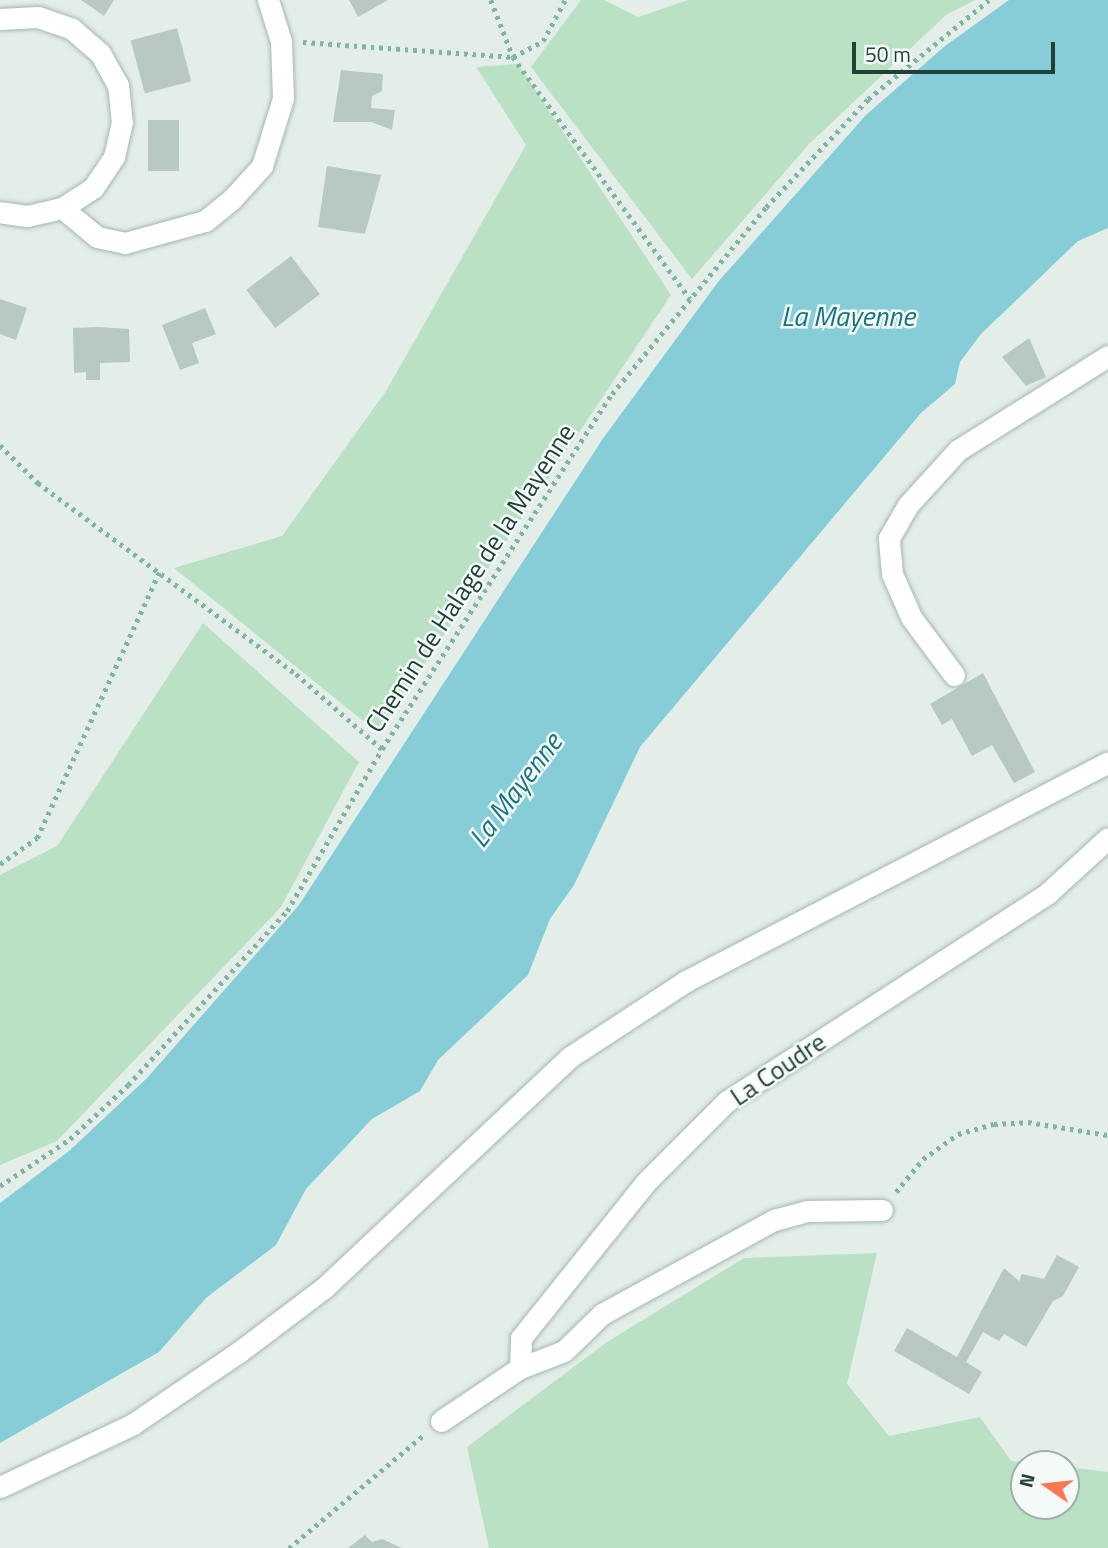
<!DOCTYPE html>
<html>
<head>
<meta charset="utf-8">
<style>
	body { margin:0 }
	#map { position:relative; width:1108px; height:1548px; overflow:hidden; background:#e3eee9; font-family:"Titillium Web",sans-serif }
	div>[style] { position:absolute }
	.green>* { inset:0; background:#bae1c4 }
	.water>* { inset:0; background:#87cdd7 }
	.building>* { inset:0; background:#b8c9c2; transform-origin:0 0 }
	.path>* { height:4.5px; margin-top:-2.25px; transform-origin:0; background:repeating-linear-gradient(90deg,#81b4a3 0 3.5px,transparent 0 8.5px) }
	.roads { filter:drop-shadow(0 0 2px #a5b7b0) drop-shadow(0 0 2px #a5b7b0) }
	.minor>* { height:21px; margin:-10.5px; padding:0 10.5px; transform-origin:10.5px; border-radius:10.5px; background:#fff }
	span { translate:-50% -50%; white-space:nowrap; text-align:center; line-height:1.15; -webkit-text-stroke:5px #f4faf7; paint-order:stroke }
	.street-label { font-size:26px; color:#214138 }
	.water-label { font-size:28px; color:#167483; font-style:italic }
	.north { position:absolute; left:1010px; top:1450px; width:70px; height:70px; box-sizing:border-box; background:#f4faf7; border:2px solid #a0b0ab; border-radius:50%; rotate:284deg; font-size:19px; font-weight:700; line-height:28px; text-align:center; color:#214138 }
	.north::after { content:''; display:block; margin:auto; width:24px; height:32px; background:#fd7753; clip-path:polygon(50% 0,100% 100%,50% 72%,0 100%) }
	.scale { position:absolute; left:852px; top:42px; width:203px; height:32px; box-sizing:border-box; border:4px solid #214138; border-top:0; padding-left:9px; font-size:21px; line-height:24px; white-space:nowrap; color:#214138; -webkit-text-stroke:5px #f4faf7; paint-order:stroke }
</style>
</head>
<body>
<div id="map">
	<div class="green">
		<div style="clip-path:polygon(581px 0,604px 0,638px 17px,688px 0,975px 0,946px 15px,809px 144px,692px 279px,531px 67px)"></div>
		<div style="clip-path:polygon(518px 64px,671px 295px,378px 733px,174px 568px,282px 536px,386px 391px,526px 145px,476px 67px)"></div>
		<div style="clip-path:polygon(203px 623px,359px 762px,281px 907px,57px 1141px,0 1165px,0 875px,57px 846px)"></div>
		<div style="clip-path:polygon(877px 1253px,847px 1384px,889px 1436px,980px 1417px,1011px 1461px,1038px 1464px,1024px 1464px,1024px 1506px,1066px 1506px,1066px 1467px,1108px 1472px,1108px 1548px,489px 1548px,467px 1447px,607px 1342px,744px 1258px)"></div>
	</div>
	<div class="water">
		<div style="clip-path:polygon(1009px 0,1108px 0,1108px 228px,1078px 241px,981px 334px,960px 362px,955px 384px,921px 413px,640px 747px,574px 885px,550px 919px,528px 975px,438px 1060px,420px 1091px,372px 1119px,306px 1189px,276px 1245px,206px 1298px,159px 1352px,0 1443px,0 1203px,69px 1151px,147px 1078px,299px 905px,604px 437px,718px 282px,866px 115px,945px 46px)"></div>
	</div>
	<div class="building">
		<div style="clip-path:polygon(81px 0,114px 0,104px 16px)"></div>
		<div style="clip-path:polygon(349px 0,388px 0,358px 17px)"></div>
		<div style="left:177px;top:28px;width:55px;height:48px;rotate:75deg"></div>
		<div style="clip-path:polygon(341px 70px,383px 74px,382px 91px,372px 96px,371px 108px,395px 110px,392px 130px,371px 122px,333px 122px)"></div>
		<div style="left:148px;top:120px;width:31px;height:51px"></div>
		<div style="clip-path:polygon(327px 166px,381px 175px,365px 234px,318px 227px)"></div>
		<div style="left:291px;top:256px;width:48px;height:56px;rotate:53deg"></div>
		<div style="clip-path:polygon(0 299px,27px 308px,16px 340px,0 334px)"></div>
		<div style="clip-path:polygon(205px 308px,216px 334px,192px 343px,199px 363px,180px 370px,162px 325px)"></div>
		<div style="clip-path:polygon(99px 327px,129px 329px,130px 362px,100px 363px,100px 380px,86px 380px,86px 372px,74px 373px,73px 328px)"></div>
		<div style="clip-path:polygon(1029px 338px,1046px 377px,1026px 386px,1002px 357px)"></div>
		<div style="clip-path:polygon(983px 673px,1035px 772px,1014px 783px,992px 745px,972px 756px,952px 719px,942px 725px,930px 704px)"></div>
		<div style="clip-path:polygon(1057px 1255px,1079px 1267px,1063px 1296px,1053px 1301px,1026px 1347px,1004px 1334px,999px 1341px,983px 1332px,966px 1362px,982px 1372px,969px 1394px,894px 1351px,907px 1328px,957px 1357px,1004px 1268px,1019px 1281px,1022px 1274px,1044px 1279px)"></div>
		<div style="clip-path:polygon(365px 1535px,372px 1542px,382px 1539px,402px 1548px,348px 1548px)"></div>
	</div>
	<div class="path">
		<div style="left:491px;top:0;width:61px;rotate:68.9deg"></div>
		<div style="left:513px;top:57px;width:300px;rotate:53.8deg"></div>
		<div style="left:303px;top:42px;width:211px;rotate:4.1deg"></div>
		<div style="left:513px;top:57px;width:34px;rotate:-28deg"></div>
		<div style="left:543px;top:41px;width:47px;rotate:-61.8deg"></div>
		<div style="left:0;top:445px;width:54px;rotate:45deg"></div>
		<div style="left:38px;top:483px;width:321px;rotate:36.5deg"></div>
		<div style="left:296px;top:674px;width:114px;rotate:41.1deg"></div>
		<div style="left:0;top:864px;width:45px;rotate:-35.1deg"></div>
		<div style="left:37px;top:838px;width:295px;rotate:-65.3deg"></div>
		<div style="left:0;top:1186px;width:84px;rotate:-33.9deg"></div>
		<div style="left:70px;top:1139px;width:79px;rotate:-43deg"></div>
		<div style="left:128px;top:1085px;width:236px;rotate:-47.6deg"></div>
		<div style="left:287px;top:911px;width:188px;rotate:-59.6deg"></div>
		<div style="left:382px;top:749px;width:423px;rotate:-57.1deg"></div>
		<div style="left:612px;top:394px;width:242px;rotate:-50.5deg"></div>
		<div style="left:766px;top:207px;width:149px;rotate:-46.6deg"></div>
		<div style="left:868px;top:99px;width:156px;rotate:-39.3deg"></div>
		<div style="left:896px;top:1192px;width:43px;rotate:-50.7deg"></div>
		<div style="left:923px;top:1159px;width:43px;rotate:-35.5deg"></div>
		<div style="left:958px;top:1134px;width:37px;rotate:-16deg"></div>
		<div style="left:994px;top:1124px;width:34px;rotate:-3deg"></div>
		<div style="left:1028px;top:1122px;width:81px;rotate:9.2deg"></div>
		<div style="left:289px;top:1548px;width:177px;rotate:-40deg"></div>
	</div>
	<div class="roads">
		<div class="minor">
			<div style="left:0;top:19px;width:38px;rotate:-3deg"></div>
			<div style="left:38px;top:17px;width:36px;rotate:19deg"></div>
			<div style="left:72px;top:29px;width:37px;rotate:41deg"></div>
			<div style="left:100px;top:53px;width:37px;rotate:61deg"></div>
			<div style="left:118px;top:85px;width:37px;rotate:84deg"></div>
			<div style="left:122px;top:122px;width:36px;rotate:103deg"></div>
			<div style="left:114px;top:157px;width:37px;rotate:124deg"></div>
			<div style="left:93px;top:188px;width:37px;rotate:147deg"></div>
			<div style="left:62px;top:208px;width:36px;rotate:167deg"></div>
			<div style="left:27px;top:216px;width:27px;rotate:-172deg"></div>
			<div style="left:62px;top:208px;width:45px;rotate:39.6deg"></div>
			<div style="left:97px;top:237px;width:29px;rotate:12deg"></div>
			<div style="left:125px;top:243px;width:83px;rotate:-15.4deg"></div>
			<div style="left:205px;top:221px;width:35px;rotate:-39deg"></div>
			<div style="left:232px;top:199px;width:45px;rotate:-47.7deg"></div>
			<div style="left:262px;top:166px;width:71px;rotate:-72.8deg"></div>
			<div style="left:283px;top:98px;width:57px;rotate:-92deg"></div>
			<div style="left:281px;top:41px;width:43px;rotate:-107.6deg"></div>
			<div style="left:954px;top:675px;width:72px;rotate:-126.6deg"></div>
			<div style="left:911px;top:617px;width:47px;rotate:-113.8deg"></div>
			<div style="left:892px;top:574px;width:36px;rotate:-95deg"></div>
			<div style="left:889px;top:538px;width:38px;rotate:-60deg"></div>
			<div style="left:908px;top:505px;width:74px;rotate:-47.7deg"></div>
			<div style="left:958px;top:450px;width:177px;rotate:-32.1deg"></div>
			<div style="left:520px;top:1368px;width:30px;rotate:-88deg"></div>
			<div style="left:521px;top:1338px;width:198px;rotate:-51.3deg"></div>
			<div style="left:645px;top:1183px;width:116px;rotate:-45deg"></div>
			<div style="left:727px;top:1101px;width:382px;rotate:-32.9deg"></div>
			<div style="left:1048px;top:893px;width:81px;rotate:-42.5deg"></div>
			<div style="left:441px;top:1421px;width:95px;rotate:-33.9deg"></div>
			<div style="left:520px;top:1368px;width:47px;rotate:-21.1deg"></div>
			<div style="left:564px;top:1351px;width:53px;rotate:-44.2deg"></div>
			<div style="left:602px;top:1314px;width:196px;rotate:-28.7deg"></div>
			<div style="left:774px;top:1220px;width:34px;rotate:-15deg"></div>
			<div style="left:807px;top:1211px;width:75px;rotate:-0.8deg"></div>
			<div style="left:0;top:1487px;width:147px;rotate:-25.3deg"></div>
			<div style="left:133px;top:1424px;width:128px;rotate:-34.2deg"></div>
			<div style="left:239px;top:1352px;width:108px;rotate:-37.1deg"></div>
			<div style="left:325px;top:1287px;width:336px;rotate:-43.2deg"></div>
			<div style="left:570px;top:1057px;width:139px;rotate:-33.2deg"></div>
			<div style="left:686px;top:981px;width:475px;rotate:-27.4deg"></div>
		</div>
	</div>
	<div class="street-label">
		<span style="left:470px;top:578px;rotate:-57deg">Chemin de Halage de la Mayenne</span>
		<span style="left:778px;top:1069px;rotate:-34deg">La Coudre</span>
	</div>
	<div class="water-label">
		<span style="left:848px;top:316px">La Mayenne</span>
		<span style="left:515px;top:790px;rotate:-53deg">La Mayenne</span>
	</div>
	<div class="north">N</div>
	<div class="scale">50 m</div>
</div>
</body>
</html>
